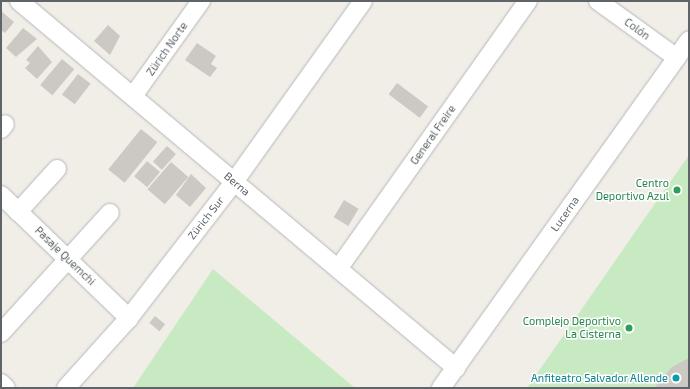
<!DOCTYPE html>
<html>
<head>
<meta charset="utf-8">
<style>
	body { margin:0 }
	#map { position:relative; width:690px; height:389px; overflow:hidden; background:#f1ede7; font-family:"Exo 2",sans-serif }
	div>[style] { position:absolute }
	.green>* { inset:0; background:#c8eac2 }
	.building>* { inset:0; background:#ccc8c3; transform-origin:0 0 }
	.roads { filter:drop-shadow(0 0 1px #b4b8bc) drop-shadow(0 0 1px #b4b8bc) }
	.minor>* { height:18px; margin:-9px; padding:0 9px; transform-origin:9px; border-radius:9px; background:#fff }
	.dots>* { width:11px; height:11px; translate:-50% -50%; box-sizing:border-box; border:2px solid #fff; border-radius:50% }
	span { translate:-50% -50%; white-space:nowrap; text-align:center; line-height:1.15; -webkit-text-stroke:3px #fff; paint-order:stroke }
	.street-label { font-size:11px; color:#5e6468 }
	.leisure-label { font-size:11px; color:#27864d }
	.right { translate:-100% -50%; text-align:right }
	.culture-label { font-size:11px; color:#0d838f }
	.frame { position:absolute; inset:0; border:2px solid #5e6468; pointer-events:none }
</style>
</head>
<body>
<div id="map">
	<div class="green">
		<div style="clip-path:polygon(689px 155px,689px 388px,527px 388px,640px 225px)"></div>
		<div style="clip-path:polygon(213px 269px,355px 388px,133px 388px)"></div>
	</div>
	<div class="building">
		<div style="clip-path:polygon(1px 11px,14px 22px,5px 33px,1px 30px)"></div>
		<div style="clip-path:polygon(108px 25px,120px 36px,110px 55px,94px 41px)"></div>
		<div style="clip-path:polygon(23px 28px,37px 39px,16px 57px,6px 48px)"></div>
		<div style="clip-path:polygon(197px 43px,216px 56px,211px 64px,217px 68px,210px 77px,185px 60px)"></div>
		<div style="clip-path:polygon(38px 46px,52px 62px,37px 79px,25px 68px,30px 63px,26px 60px)"></div>
		<div style="left:62px;top:59px;width:16px;height:34px;rotate:40deg"></div>
		<div style="left:78px;top:74px;width:16px;height:26px;rotate:38deg"></div>
		<div style="left:397px;top:83px;width:39px;height:14px;rotate:37deg"></div>
		<div style="left:141px;top:129px;width:21px;height:52px;rotate:39deg"></div>
		<div style="left:167px;top:146px;width:12px;height:21px;rotate:42deg"></div>
		<div style="left:147px;top:161px;width:17px;height:20px;rotate:40deg"></div>
		<div style="left:171px;top:162px;width:23px;height:36px;rotate:41deg"></div>
		<div style="clip-path:polygon(191px 174px,206px 188px,190px 207px,176px 195px)"></div>
		<div style="left:344px;top:200px;width:17px;height:20px;rotate:31deg"></div>
		<div style="left:155px;top:316px;width:13px;height:9px;rotate:39deg"></div>
		<div style="clip-path:polygon(689px 358px,689px 388px,654px 388px,672px 367px)"></div>
	</div>
	<div class="roads">
		<div class="minor">
			<div style="left:19px;top:1px;width:571px;rotate:40.02deg"></div>
			<div style="left:598px;top:1px;width:97px;rotate:35.8deg"></div>
			<div style="left:133px;top:96px;width:117px;rotate:-54.4deg"></div>
			<div style="left:1px;top:129px;width:6px;rotate:-51deg"></div>
			<div style="left:1px;top:195px;width:178px;rotate:43.9deg"></div>
			<div style="left:18px;top:212px;width:58px;rotate:-47.8deg"></div>
			<div style="left:338px;top:269px;width:329px;rotate:-54.7deg"></div>
			<div style="left:1px;top:333px;width:162px;rotate:-47.8deg"></div>
			<div style="left:1px;top:383px;width:7px;rotate:45deg"></div>
			<div style="left:66px;top:388px;width:94px;rotate:-48deg"></div>
			<div style="left:129px;top:318px;width:172px;rotate:-52.3deg"></div>
			<div style="left:234px;top:182px;width:222px;rotate:-54.5deg"></div>
			<div style="left:441px;top:388px;width:427px;rotate:-54.5deg"></div>
		</div>
	</div>
	<div class="dots">
		<div style="left:677px;top:190px;background:#2e9e5b"></div>
		<div style="left:629px;top:328px;background:#2e9e5b"></div>
		<div style="left:676px;top:378px;background:#0f9aa8"></div>
	</div>
	<div class="street-label">
		<span style="left:637px;top:29px;rotate:36deg">Colón</span>
		<span style="left:167px;top:49px;rotate:-55deg">Zürich Norte</span>
		<span style="left:433px;top:135px;rotate:-55deg">General Freire</span>
		<span style="left:237px;top:184px;rotate:40deg">Berna</span>
		<span style="left:565px;top:214px;rotate:-55deg">Lucerna</span>
		<span style="left:206px;top:218px;rotate:-52deg">Zürich Sur</span>
		<span style="left:65px;top:256px;rotate:44deg">Pasaje Quemchi</span>
	</div>
	<div class="leisure-label">
		<span class="right" style="left:669px;top:190px">Centro<br>Deportivo Azul</span>
		<span class="right" style="left:621px;top:328px">Complejo Deportivo<br>La Cisterna</span>
	</div>
	<div class="culture-label">
		<span class="right" style="left:668px;top:378px">Anfiteatro Salvador Allende</span>
	</div>
	<div class="frame"></div>
</div>
</body>
</html>
